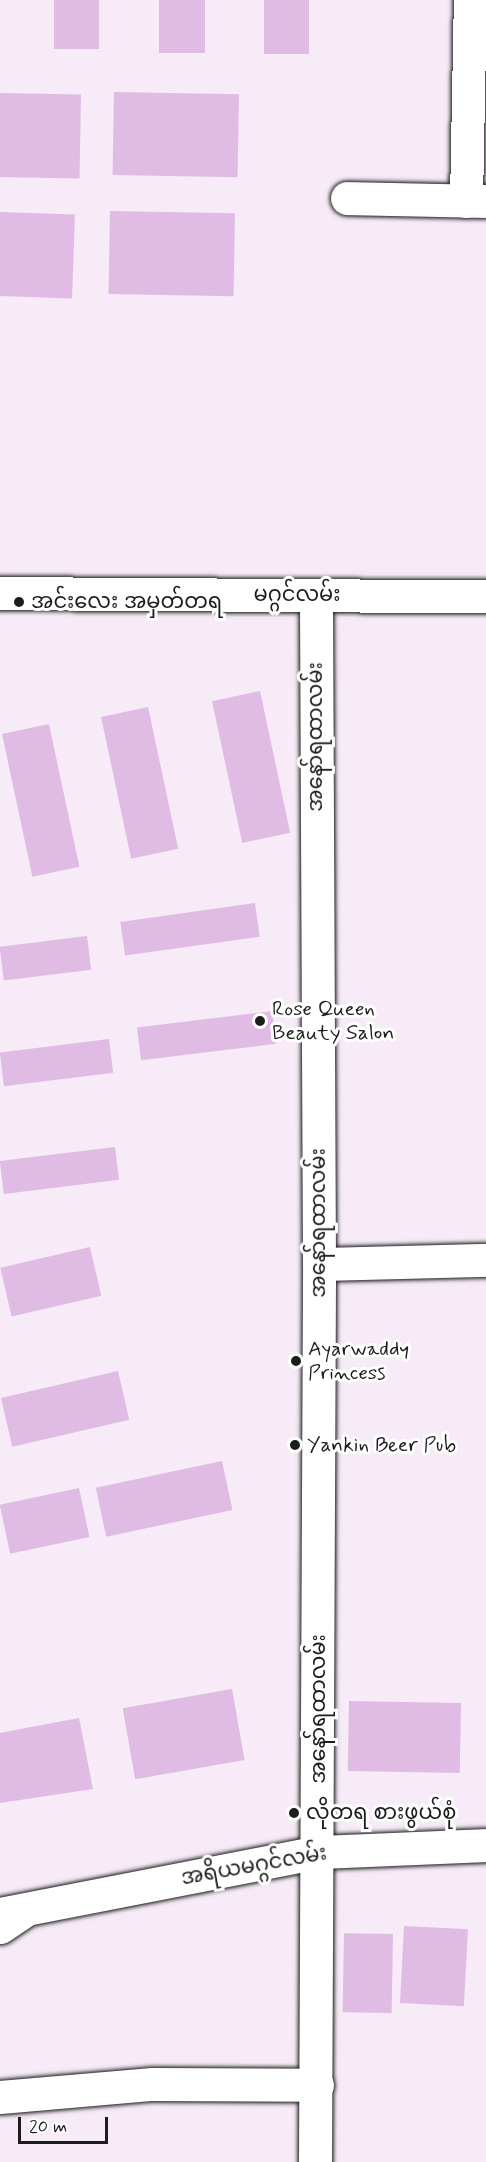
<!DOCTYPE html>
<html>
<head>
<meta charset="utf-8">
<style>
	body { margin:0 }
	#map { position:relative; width:486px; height:2162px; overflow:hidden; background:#f6ebf7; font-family:Mynerve,"Noto Sans Myanmar",sans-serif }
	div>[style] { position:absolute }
	.building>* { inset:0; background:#e0bbe4; transform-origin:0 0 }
	.roads { filter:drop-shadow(0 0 2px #1c1c1c) drop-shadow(0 0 2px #1c1c1c) }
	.street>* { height:33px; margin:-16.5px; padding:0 16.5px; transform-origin:16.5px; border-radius:16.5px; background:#fff }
	.secondary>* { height:33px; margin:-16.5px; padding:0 16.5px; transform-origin:16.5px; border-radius:16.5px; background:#fff }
	.dots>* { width:16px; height:16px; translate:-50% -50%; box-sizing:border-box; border:3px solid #fff; border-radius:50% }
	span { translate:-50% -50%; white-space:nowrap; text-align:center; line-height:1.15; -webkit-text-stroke:6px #fff; paint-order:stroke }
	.street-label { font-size:21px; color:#1c1c1c }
	.poi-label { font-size:21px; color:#1c1c1c }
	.left { translate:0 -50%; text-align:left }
	.scale { position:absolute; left:18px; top:2117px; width:90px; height:27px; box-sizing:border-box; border:3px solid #1c1c1c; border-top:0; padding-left:8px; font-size:18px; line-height:21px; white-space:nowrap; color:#1c1c1c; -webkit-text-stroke:4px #fff; paint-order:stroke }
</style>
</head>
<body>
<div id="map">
	<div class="building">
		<div style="left:54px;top:0;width:45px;height:49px"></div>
		<div style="left:159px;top:0;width:46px;height:53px"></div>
		<div style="left:264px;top:0;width:45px;height:54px"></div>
		<div style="left:114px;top:92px;width:125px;height:83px;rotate:1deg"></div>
		<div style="left:0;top:93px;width:81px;height:84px;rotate:1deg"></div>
		<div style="left:110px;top:211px;width:125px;height:83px;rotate:1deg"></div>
		<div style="left:0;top:212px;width:75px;height:84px;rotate:2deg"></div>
		<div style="left:260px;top:691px;width:145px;height:49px;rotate:78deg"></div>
		<div style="left:148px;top:707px;width:145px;height:48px;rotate:78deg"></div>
		<div style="left:49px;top:724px;width:146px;height:48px;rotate:78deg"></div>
		<div style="left:255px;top:903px;width:34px;height:136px;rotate:82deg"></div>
		<div style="left:87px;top:936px;width:34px;height:88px;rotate:83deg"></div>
		<div style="left:272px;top:1011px;width:33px;height:136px;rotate:83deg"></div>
		<div style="left:109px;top:1039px;width:34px;height:110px;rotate:83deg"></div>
		<div style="left:115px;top:1147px;width:33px;height:116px;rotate:83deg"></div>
		<div style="left:90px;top:1247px;width:50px;height:92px;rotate:77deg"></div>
		<div style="left:118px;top:1371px;width:50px;height:120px;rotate:77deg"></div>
		<div style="left:222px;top:1461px;width:50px;height:129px;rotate:78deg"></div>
		<div style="left:79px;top:1488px;width:50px;height:81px;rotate:78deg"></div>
		<div style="left:232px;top:1689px;width:72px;height:111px;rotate:80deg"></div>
		<div style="left:349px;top:1701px;width:112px;height:70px;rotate:1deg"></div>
		<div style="clip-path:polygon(79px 1718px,93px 1789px,0 1803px,0 1733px)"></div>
		<div style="left:404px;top:1926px;width:64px;height:77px;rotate:3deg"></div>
		<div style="left:393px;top:1934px;width:79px;height:49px;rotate:91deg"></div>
	</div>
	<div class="roads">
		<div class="street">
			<div style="left:347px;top:198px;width:139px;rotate:1.2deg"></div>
			<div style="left:466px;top:201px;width:201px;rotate:-88.9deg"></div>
			<div style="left:0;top:593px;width:486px;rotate:0.4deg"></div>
			<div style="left:319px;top:1264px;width:167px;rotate:-1.4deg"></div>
			<div style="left:0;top:1914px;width:325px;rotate:-11deg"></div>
			<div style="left:319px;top:1852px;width:167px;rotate:-2.4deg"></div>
			<div style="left:0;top:2097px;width:153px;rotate:-4.9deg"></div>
			<div style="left:152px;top:2084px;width:165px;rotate:0.3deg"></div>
			<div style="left:315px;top:2162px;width:898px;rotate:-89.74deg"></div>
			<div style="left:319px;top:1264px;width:669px;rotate:-90.26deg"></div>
		</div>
		<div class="secondary">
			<div style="left:0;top:1927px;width:30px;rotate:-34deg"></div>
		</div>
	</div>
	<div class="dots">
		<div style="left:19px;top:602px;background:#1c1c1c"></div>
		<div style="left:260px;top:1021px;background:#1c1c1c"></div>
		<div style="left:296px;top:1361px;background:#1c1c1c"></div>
		<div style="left:295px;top:1445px;background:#1c1c1c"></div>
		<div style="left:294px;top:1813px;background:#1c1c1c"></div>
	</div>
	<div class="street-label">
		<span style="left:297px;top:595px">မဂ္ဂင်လမ်း</span>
		<span style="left:316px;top:737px;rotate:-90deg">အနော်ရထာလမ်း</span>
		<span style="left:319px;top:1223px;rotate:-90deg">အနော်ရထာလမ်း</span>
		<span style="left:319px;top:1709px;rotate:-90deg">အနော်ရထာလမ်း</span>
		<span style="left:254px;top:1866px;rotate:-10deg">အရိယမဂ္ဂင်လမ်း</span>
	</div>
	<div class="poi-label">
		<span class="left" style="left:31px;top:602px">အင်းလေး အမှတ်တရ</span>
		<span class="left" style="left:272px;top:1021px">Rose Queen<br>Beauty Salon</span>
		<span class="left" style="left:308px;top:1361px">Ayarwaddy<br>Princess</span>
		<span class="left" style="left:307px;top:1445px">Yankin Beer Pub</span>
		<span class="left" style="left:306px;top:1813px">လိုတရ စားဖွယ်စုံ</span>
	</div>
	<div class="scale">20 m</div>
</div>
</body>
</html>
